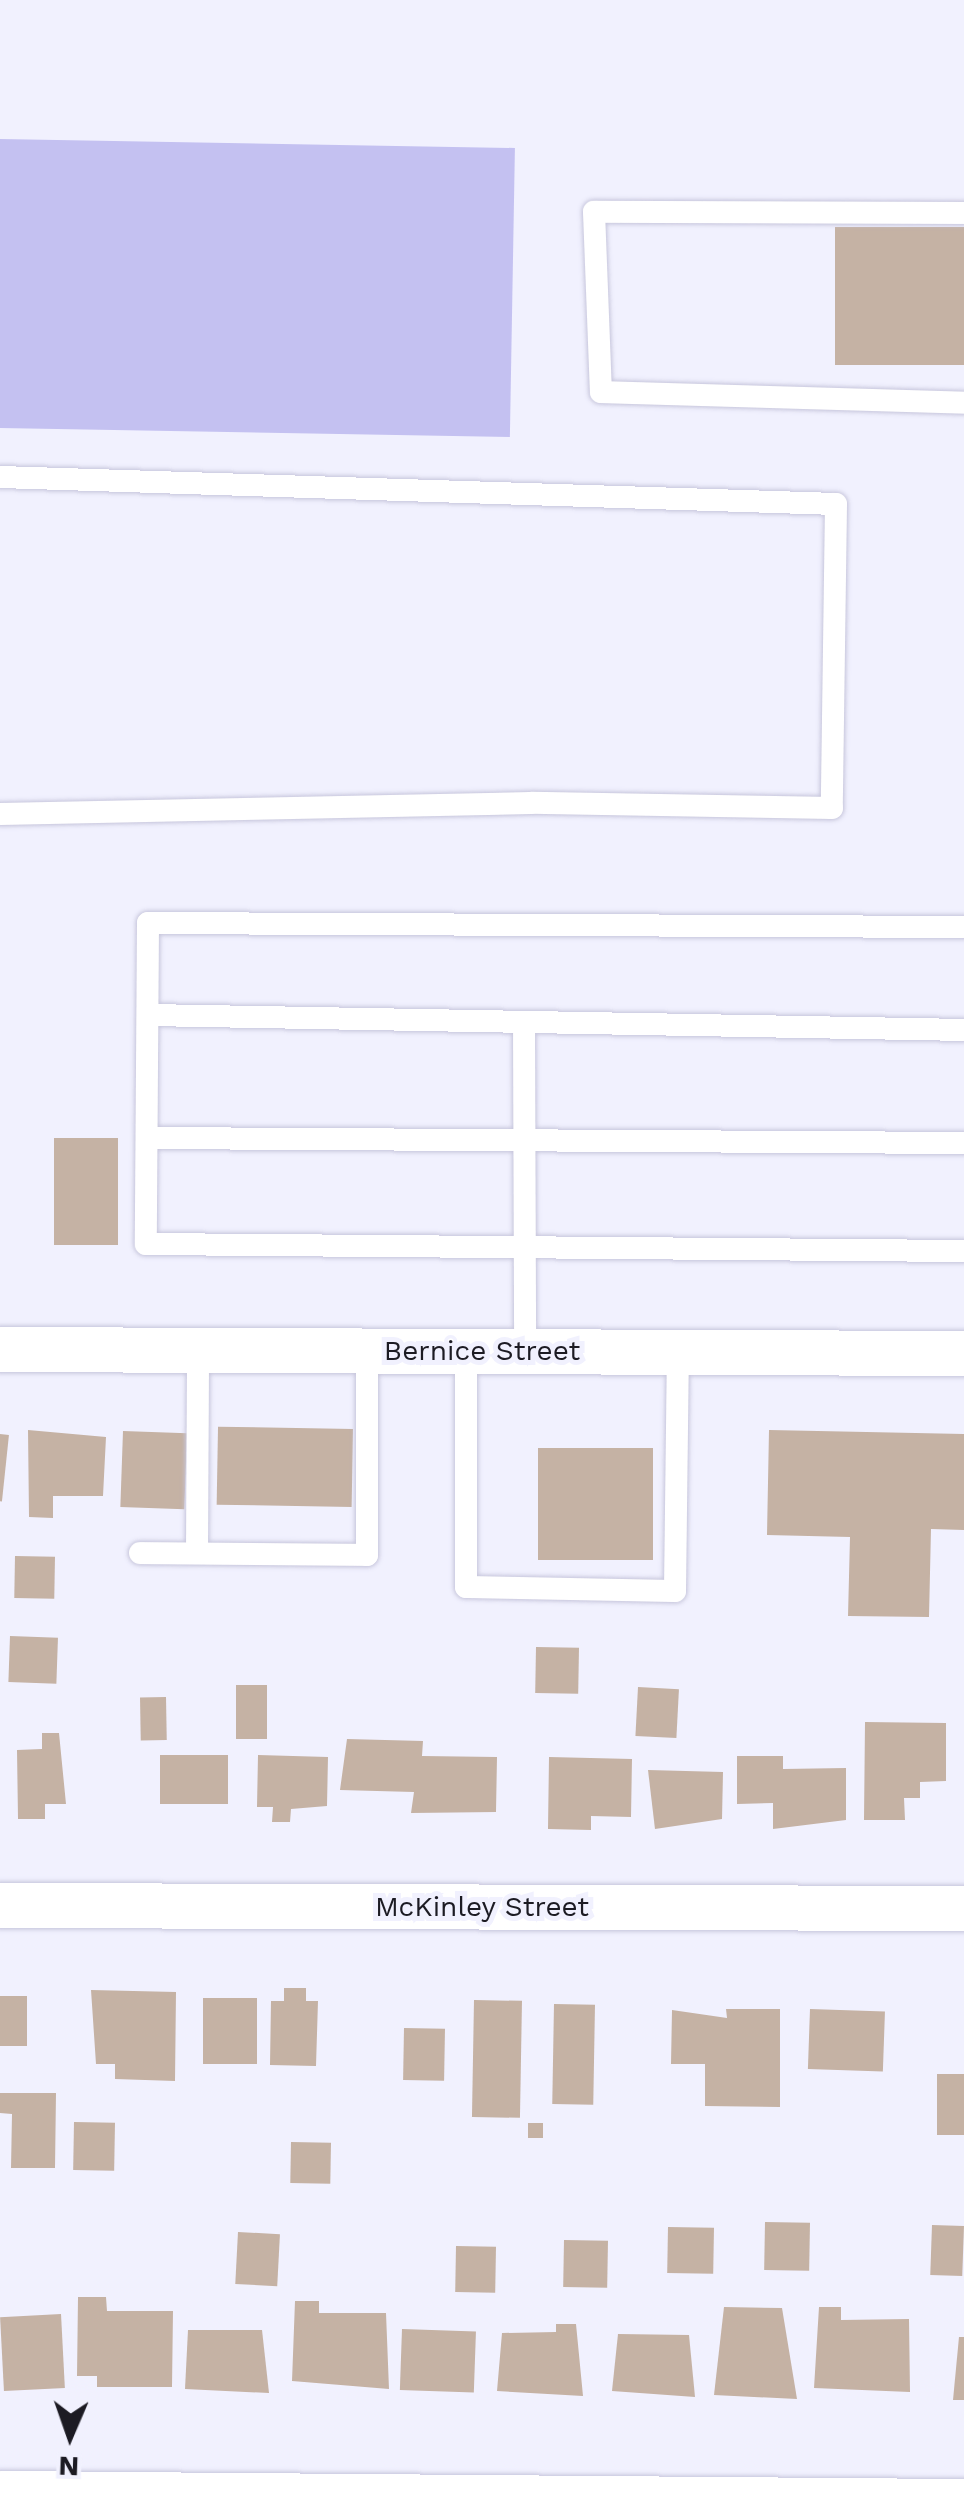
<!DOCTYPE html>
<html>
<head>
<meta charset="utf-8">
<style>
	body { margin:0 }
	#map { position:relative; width:964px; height:2506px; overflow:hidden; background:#f1f1fe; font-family:"Work Sans",sans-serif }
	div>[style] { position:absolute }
	.green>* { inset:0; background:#c4c1f1; transform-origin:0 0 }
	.building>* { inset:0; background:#c5b2a4; transform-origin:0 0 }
	.roads { filter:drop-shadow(0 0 2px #c7c6dc) drop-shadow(0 0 2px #c7c6dc) }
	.service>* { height:22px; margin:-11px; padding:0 11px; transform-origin:11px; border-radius:11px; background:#fff }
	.minor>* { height:45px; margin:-22.5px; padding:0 22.5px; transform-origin:22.5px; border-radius:22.5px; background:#fff }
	span { translate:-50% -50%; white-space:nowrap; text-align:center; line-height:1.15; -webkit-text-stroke:10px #f1f1fe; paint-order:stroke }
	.street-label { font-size:28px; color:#1c1b23 }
	.north { position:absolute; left:20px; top:2386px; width:100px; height:100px; -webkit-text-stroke:8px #f1f1fe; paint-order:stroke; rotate:182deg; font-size:28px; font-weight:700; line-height:40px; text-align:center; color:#1c1b23 }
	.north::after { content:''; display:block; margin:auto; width:35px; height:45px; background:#1c1b23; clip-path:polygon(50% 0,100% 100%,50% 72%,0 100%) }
</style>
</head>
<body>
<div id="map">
	<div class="green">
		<div style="left:0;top:139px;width:515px;height:289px;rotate:1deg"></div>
	</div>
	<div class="building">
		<div style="left:835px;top:227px;width:129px;height:138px"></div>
		<div style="left:54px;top:1138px;width:64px;height:107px"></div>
		<div style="left:353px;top:1429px;width:78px;height:135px;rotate:91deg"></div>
		<div style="clip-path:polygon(28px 1430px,106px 1437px,103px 1496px,53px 1496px,53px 1518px,29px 1517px)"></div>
		<div style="clip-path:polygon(769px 1430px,964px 1434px,964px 1530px,931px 1529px,929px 1617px,848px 1616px,850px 1537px,767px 1535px)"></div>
		<div style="left:123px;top:1431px;width:64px;height:76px;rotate:2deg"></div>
		<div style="left:0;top:1434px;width:9px;height:67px;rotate:6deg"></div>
		<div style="left:538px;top:1448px;width:115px;height:112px"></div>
		<div style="left:15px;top:1556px;width:40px;height:42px;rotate:1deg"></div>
		<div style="left:10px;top:1636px;width:48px;height:46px;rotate:2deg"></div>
		<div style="left:536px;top:1647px;width:43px;height:46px;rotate:1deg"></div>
		<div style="left:236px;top:1685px;width:31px;height:54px"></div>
		<div style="left:638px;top:1687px;width:41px;height:49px;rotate:3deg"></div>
		<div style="left:166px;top:1697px;width:43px;height:26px;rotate:89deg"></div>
		<div style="clip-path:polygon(865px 1722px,946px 1723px,946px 1781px,920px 1782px,920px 1798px,904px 1798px,905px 1820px,864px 1820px)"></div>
		<div style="clip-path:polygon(42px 1733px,59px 1733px,66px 1804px,45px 1804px,45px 1819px,18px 1819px,17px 1750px,42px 1749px)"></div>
		<div style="clip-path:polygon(347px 1739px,423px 1741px,422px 1756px,497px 1757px,496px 1812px,411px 1813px,414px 1792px,340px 1790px)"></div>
		<div style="left:160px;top:1755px;width:68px;height:49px"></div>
		<div style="clip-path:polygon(258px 1755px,328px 1757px,327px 1806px,291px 1809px,290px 1822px,272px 1822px,273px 1807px,257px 1807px)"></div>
		<div style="clip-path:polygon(737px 1756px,783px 1756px,783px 1769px,846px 1768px,846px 1820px,773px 1829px,773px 1803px,737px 1804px)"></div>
		<div style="clip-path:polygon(549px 1757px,632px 1759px,631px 1817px,591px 1816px,591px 1830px,548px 1829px)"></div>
		<div style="clip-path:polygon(648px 1770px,723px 1772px,722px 1819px,655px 1829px)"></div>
		<div style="clip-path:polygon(284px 1988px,306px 1988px,306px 2001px,318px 2001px,316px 2066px,270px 2065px,271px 2001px,284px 2001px)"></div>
		<div style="clip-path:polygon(91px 1990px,176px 1992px,175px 2081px,115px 2079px,115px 2064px,96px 2064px)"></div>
		<div style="left:0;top:1996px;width:27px;height:50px"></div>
		<div style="left:203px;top:1998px;width:54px;height:66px"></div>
		<div style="left:474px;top:2000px;width:48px;height:117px;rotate:1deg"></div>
		<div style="left:554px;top:2004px;width:41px;height:100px;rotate:1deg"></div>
		<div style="clip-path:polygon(726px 2009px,780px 2009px,780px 2107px,705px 2106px,705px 2064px,671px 2064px,672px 2010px,727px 2018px)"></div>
		<div style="left:810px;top:2009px;width:75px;height:60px;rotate:2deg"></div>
		<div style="left:404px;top:2028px;width:41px;height:52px;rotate:1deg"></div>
		<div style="left:964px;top:2074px;width:61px;height:27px;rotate:90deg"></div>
		<div style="clip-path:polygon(0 2093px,56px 2093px,55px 2168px,11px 2168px,12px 2114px,0 2113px)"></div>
		<div style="left:74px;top:2122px;width:41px;height:48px;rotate:1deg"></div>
		<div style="left:528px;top:2123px;width:15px;height:15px"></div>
		<div style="left:291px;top:2142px;width:40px;height:41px;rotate:1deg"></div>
		<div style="left:765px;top:2222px;width:45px;height:48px;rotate:1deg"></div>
		<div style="left:932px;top:2225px;width:32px;height:50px;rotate:2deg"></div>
		<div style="left:668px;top:2227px;width:46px;height:46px;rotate:1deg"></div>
		<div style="left:238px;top:2232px;width:42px;height:52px;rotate:3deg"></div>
		<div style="left:564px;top:2240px;width:44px;height:47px;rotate:1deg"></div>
		<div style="left:456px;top:2246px;width:40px;height:46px;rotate:1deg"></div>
		<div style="clip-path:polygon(78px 2297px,106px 2297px,107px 2311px,173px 2311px,172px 2387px,97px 2387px,97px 2376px,77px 2376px)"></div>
		<div style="clip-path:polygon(295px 2301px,319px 2301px,319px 2313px,386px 2313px,389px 2389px,292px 2381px)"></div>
		<div style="clip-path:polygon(724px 2307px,782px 2308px,797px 2399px,714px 2395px)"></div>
		<div style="clip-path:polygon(819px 2307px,841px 2307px,841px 2320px,909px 2319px,910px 2392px,814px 2388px)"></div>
		<div style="left:61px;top:2314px;width:74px;height:61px;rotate:87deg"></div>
		<div style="clip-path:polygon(556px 2324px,576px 2324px,583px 2396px,497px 2391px,502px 2333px,556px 2332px)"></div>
		<div style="left:402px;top:2329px;width:74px;height:61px;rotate:2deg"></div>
		<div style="clip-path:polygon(188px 2330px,262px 2330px,269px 2393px,185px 2389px)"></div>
		<div style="clip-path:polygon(618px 2334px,689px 2335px,695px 2397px,612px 2391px)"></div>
		<div style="clip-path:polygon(959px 2337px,964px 2337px,964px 2400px,953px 2400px)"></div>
	</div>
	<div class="roads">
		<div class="service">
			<div style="left:964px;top:213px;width:370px;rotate:-179.8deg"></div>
			<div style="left:594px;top:212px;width:180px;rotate:87.8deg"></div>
			<div style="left:601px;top:392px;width:363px;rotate:1.7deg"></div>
			<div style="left:0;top:477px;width:836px;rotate:1.85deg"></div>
			<div style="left:836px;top:504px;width:304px;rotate:90.8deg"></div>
			<div style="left:832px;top:808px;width:301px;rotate:-179deg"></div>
			<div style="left:531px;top:803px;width:531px;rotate:178.81deg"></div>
			<div style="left:964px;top:927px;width:816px;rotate:-179.72deg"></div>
			<div style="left:148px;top:923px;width:321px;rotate:90.4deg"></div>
			<div style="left:146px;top:1244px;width:818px;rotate:0.49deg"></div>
			<div style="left:148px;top:1015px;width:816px;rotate:1.05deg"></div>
			<div style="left:524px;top:1023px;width:329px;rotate:89.8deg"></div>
			<div style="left:147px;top:1138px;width:817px;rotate:0.35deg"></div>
			<div style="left:466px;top:1351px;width:236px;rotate:90deg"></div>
			<div style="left:466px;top:1587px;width:209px;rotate:1.1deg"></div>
			<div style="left:675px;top:1591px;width:239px;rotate:-89.3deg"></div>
			<div style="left:140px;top:1553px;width:227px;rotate:0.5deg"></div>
			<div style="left:367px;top:1555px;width:204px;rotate:-90deg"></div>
			<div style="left:197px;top:1553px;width:204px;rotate:-89.7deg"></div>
		</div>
		<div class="minor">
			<div style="left:0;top:1349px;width:964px;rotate:0.24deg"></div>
			<div style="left:0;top:1905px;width:964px;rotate:0.18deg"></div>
			<div style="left:0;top:2493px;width:964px;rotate:0.48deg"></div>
		</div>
	</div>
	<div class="street-label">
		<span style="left:482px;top:1351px">Bernice Street</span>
		<span style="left:482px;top:1907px">McKinley Street</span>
	</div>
	<div class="north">N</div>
</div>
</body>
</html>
